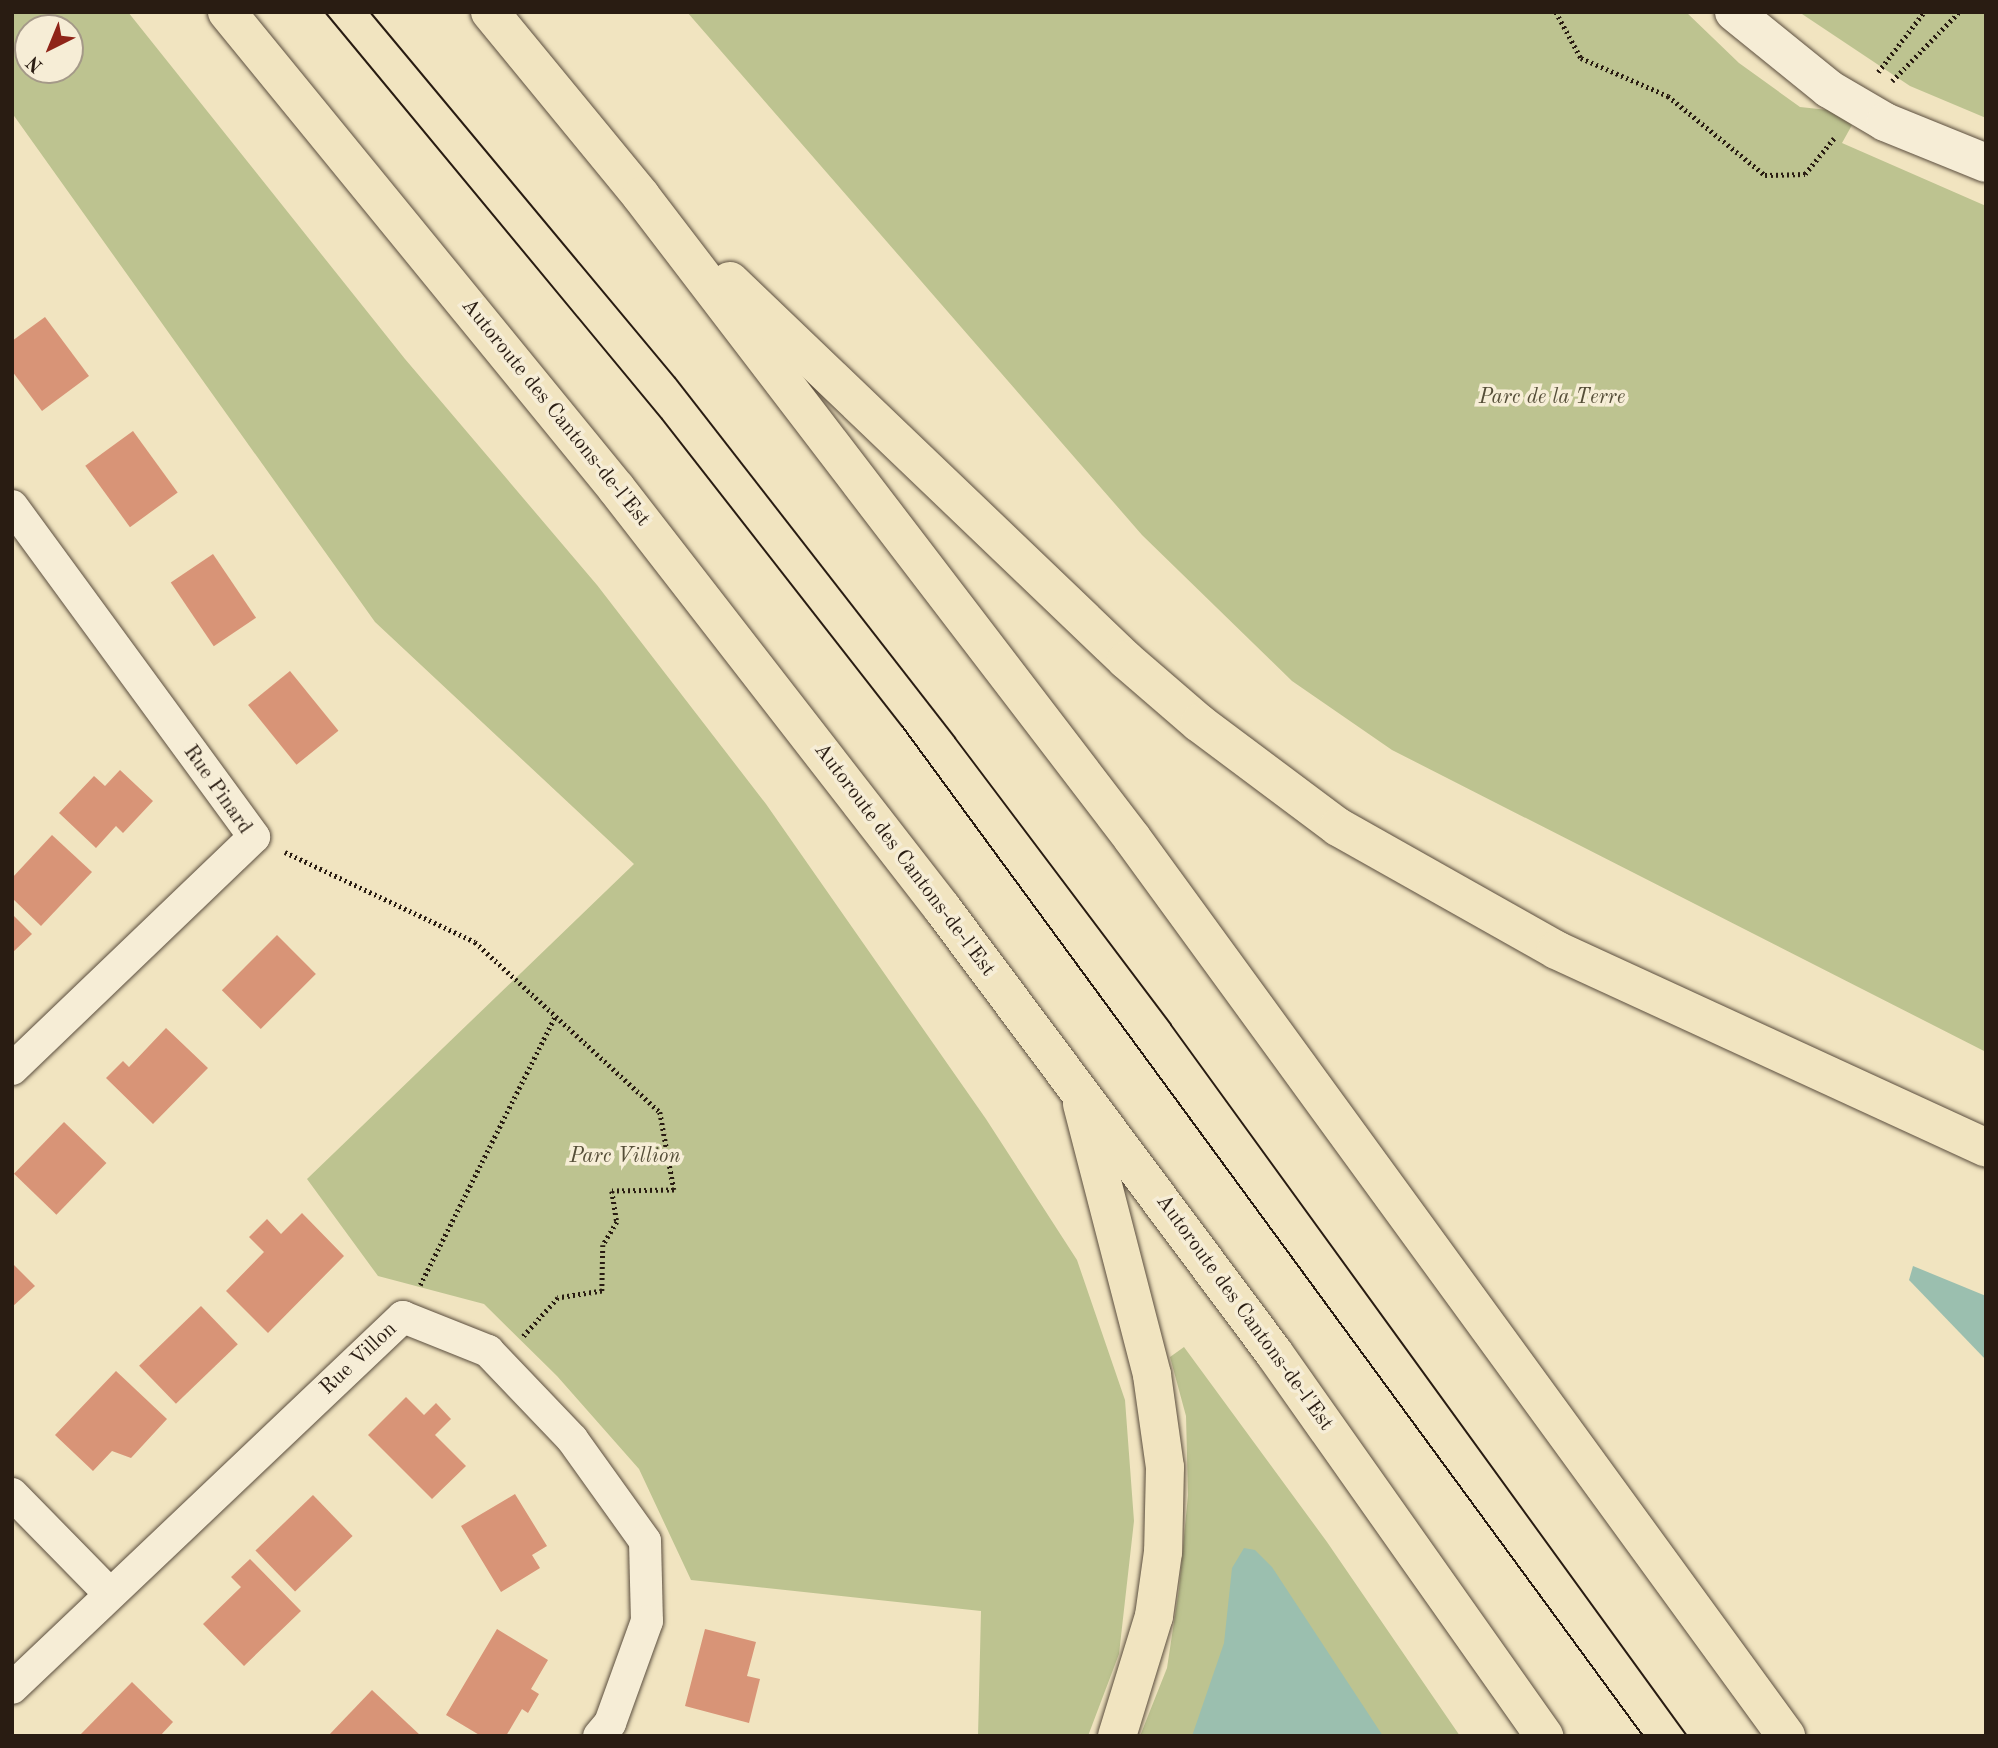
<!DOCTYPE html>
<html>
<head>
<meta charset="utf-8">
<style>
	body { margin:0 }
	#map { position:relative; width:1998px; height:1748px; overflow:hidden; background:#f1e4c0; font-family:"Old Standard TT",serif }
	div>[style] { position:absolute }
	.green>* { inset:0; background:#bdc390 }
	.water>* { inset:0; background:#9bbfaf }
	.building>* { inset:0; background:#d89477; transform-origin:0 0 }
	.path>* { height:4.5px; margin-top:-2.25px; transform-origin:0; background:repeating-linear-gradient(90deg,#291c12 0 2px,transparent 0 5.5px) }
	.roads { filter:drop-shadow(0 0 2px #5b4e3e) drop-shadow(0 0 2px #5b4e3e) }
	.minor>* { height:32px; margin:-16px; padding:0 16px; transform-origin:16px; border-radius:16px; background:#f6edd6 }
	.tertiary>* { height:38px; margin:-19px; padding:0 19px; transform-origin:19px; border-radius:19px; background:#f6edd6 }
	.motorway>* { height:38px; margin:-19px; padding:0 19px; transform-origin:19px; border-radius:19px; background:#f1e4c0 }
	.tram>* { height:2px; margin:-1px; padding:0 1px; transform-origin:1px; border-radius:1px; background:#291c12 }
	span { translate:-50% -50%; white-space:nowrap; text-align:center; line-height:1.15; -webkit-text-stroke:7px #f6edd6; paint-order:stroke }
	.park-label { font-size:21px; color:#554e38; font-style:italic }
	.street-label { font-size:21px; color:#291c12 }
	.frame { position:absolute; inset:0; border:14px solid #291c12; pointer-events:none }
	.north { position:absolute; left:14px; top:14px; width:70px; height:70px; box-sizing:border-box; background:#f6edd6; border:2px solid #a49988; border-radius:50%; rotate:223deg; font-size:19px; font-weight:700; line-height:28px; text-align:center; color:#291c12 }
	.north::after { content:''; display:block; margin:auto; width:24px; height:32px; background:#8f2418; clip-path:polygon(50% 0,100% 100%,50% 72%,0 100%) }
</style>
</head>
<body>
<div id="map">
	<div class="green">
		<div style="clip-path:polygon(evenodd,12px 12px,128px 12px,405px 359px,597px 585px,766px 804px,986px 1119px,1077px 1260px,1125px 1400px,1134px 1521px,1119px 1654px,1088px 1736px,978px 1736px,981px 1611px,691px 1580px,639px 1469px,557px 1376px,484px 1304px,378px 1276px,307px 1179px,634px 864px,375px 622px,12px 113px,12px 12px,70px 28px,70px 70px,28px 70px,28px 28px,70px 28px)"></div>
		<div style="clip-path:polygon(687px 12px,1686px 12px,1739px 63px,1800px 107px,1828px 110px,1852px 125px,1842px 143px,1986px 206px,1986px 1052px,1392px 750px,1292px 681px,1142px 535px)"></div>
		<div style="clip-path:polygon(1799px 12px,1986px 12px,1986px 118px,1910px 86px)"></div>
		<div style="clip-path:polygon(1184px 1347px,1327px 1542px,1460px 1736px,1140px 1736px,1167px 1668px,1179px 1589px,1188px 1495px,1186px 1416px,1170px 1357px)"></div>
	</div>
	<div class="water">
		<div style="clip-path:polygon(1913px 1266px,1986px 1296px,1986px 1360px,1909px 1280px)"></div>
		<div style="clip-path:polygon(1244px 1548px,1255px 1550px,1272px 1567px,1383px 1736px,1192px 1736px,1224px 1643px,1232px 1568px)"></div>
	</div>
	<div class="building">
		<div style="clip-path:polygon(45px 317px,89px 376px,42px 411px,12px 371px,12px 341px)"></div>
		<div style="left:133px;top:431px;width:76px;height:59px;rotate:54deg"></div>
		<div style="left:213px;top:554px;width:77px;height:51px;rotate:56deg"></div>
		<div style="left:290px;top:671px;width:77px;height:54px;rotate:51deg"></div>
		<div style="clip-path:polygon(120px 770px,153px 801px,123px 833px,116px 826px,96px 848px,59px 813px,94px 776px,105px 786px)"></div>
		<div style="clip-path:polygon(52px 835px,92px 872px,41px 926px,12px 898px,12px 878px)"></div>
		<div style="clip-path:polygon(12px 914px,32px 934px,12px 953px)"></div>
		<div style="left:277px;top:935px;width:55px;height:78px;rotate:45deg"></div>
		<div style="clip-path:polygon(166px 1028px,208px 1068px,153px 1124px,106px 1078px,123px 1061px,129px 1067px)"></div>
		<div style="left:64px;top:1122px;width:59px;height:72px;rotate:44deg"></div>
		<div style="clip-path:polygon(302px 1213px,344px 1256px,268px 1333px,226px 1291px,264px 1252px,249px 1237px,267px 1219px,281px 1234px)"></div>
		<div style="clip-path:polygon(12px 1263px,35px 1286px,12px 1307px)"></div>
		<div style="left:201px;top:1306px;width:53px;height:86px;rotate:46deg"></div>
		<div style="clip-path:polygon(116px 1371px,167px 1419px,131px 1458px,112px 1451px,93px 1471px,55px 1435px)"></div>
		<div style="clip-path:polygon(406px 1397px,424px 1415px,436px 1403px,451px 1419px,435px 1435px,466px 1466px,432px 1499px,368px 1435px)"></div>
		<div style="clip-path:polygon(515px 1494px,547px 1546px,532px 1555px,540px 1568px,501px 1592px,461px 1526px)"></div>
		<div style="left:313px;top:1495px;width:57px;height:80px;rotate:46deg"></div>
		<div style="clip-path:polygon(250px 1559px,301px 1611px,244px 1666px,203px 1624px,241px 1587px,231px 1577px)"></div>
		<div style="clip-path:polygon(497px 1629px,548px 1660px,531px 1689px,539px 1694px,528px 1713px,522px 1709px,506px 1736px,481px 1736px,446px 1715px)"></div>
		<div style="clip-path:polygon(705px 1629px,756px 1642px,747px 1676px,760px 1679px,749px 1723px,685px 1706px)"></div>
		<div style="clip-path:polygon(132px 1682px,173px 1722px,160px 1736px,79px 1736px)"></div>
		<div style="clip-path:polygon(372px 1690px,421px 1736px,328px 1736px)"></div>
	</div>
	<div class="path">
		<div style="left:1556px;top:12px;width:52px;rotate:61.5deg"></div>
		<div style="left:1581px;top:58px;width:95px;rotate:23.6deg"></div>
		<div style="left:1668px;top:96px;width:125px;rotate:39.2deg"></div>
		<div style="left:1765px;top:175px;width:40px;rotate:-1.4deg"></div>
		<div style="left:1805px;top:174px;width:46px;rotate:-51.1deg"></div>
		<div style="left:1878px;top:72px;width:76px;rotate:-52.5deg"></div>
		<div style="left:1892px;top:81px;width:96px;rotate:-45.8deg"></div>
		<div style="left:285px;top:852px;width:210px;rotate:25.3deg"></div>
		<div style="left:475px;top:942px;width:251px;rotate:42.6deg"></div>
		<div style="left:660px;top:1112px;width:79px;rotate:79.8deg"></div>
		<div style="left:674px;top:1190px;width:62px;rotate:179.1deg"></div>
		<div style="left:612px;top:1191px;width:31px;rotate:81deg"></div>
		<div style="left:617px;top:1222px;width:27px;rotate:121deg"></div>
		<div style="left:603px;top:1245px;width:46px;rotate:91.2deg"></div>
		<div style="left:602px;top:1291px;width:45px;rotate:171deg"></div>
		<div style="left:558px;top:1298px;width:52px;rotate:131.9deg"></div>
		<div style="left:420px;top:1285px;width:301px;rotate:-63.3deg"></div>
	</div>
	<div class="roads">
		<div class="minor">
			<div style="left:12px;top:506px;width:410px;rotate:53.8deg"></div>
			<div style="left:254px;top:837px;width:335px;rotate:136.2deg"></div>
			<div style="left:12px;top:1494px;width:139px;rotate:45.6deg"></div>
			<div style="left:12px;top:1688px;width:539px;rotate:-43.5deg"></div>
			<div style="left:403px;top:1317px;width:92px;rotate:21.8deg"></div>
			<div style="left:488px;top:1351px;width:122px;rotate:46.3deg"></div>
			<div style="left:572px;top:1439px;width:125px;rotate:54.4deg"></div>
			<div style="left:645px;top:1541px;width:80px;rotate:88.6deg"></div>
			<div style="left:647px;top:1621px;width:109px;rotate:109.9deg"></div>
			<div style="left:610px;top:1723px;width:17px;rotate:130deg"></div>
		</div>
		<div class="tertiary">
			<div style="left:1734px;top:12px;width:122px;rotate:39deg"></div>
			<div style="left:1829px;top:89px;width:65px;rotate:30.5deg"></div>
			<div style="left:1885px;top:122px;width:109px;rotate:22.1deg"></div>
		</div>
		<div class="motorway">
			<div style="left:227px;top:12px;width:615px;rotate:50.74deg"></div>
			<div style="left:616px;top:488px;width:532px;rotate:52.18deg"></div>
			<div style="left:942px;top:908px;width:555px;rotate:53.27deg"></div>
			<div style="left:1274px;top:1353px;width:469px;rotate:54.8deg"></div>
			<div style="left:490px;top:12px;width:238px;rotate:50.6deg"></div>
			<div style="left:641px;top:196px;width:808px;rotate:52.59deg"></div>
			<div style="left:1132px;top:838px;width:1111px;rotate:53.93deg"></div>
			<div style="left:730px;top:281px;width:548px;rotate:43.74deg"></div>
			<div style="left:1126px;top:660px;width:96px;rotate:40.8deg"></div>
			<div style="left:1199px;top:723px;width:174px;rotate:36.8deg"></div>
			<div style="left:1338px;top:827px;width:250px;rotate:29.4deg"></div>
			<div style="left:1556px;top:950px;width:473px;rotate:24.7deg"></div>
			<div style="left:1082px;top:1104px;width:280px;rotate:75.5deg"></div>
			<div style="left:1152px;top:1375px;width:93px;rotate:82deg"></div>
			<div style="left:1165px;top:1467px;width:85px;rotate:91.3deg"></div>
			<div style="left:1163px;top:1552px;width:65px;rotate:98deg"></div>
			<div style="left:1154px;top:1616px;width:126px;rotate:107.1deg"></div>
		</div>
	</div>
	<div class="tram">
		<div style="left:325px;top:12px;width:528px;rotate:50.37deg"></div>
		<div style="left:662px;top:419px;width:390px;rotate:52deg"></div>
		<div style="left:902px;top:726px;width:1253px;rotate:53.73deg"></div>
		<div style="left:370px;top:12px;width:476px;rotate:50.2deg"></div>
		<div style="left:675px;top:378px;width:456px;rotate:52.1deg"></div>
		<div style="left:955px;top:738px;width:359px;rotate:53deg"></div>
		<div style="left:1171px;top:1025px;width:879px;rotate:54.03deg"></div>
	</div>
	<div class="park-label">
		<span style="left:1552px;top:398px">Parc de la Terre</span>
		<span style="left:625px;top:1157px">Parc Villion</span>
	</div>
	<div class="street-label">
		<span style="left:555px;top:413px;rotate:51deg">Autoroute des Cantons-de-l'Est</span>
		<span style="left:217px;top:790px;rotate:55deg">Rue Pinard</span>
		<span style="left:904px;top:860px;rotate:53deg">Autoroute des Cantons-de-l'Est</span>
		<span style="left:1244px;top:1313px;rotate:54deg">Autoroute des Cantons-de-l'Est</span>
		<span style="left:359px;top:1359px;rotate:-43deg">Rue Villon</span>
	</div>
	<div class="frame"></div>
	<div class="north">N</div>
</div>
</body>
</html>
